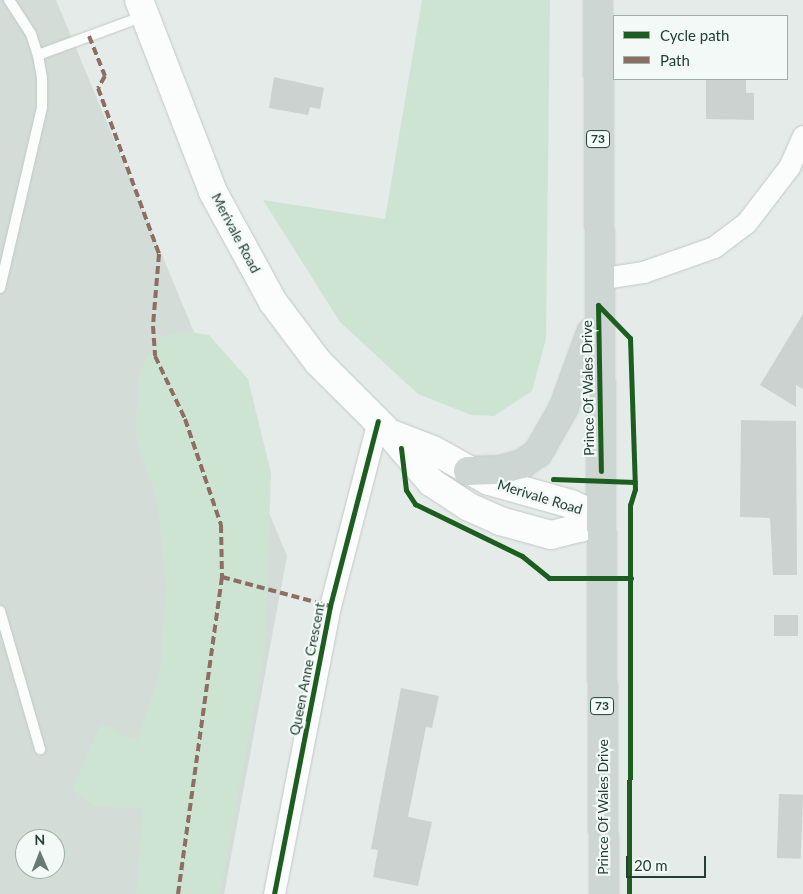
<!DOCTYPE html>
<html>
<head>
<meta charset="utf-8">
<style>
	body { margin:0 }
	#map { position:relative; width:803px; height:894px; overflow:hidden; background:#e5ebe8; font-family:Lato,sans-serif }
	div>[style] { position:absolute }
	.built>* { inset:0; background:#d3dcd7 }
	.green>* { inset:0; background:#cee4d3 }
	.building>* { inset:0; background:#ccd2cf; transform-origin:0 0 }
	.roads { filter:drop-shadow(0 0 1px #c2c8c5) drop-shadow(0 0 1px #c2c8c5) }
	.service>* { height:10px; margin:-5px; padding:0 5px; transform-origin:5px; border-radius:5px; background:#fbfcfc }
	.minor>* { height:21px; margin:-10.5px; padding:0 10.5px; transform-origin:10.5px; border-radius:10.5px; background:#fbfcfc }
	.secondary>* { height:28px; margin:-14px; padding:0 14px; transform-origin:14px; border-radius:14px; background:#fbfcfc }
	.primary>* { height:28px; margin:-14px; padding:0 14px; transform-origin:14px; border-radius:14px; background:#ced6d3 }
	.quiet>* { height:4px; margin-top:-2px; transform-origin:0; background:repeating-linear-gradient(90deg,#8d6e63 0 8px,transparent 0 12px) }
	.cycleway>* { height:5px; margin:-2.5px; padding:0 2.5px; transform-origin:2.5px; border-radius:2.5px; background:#1b5e20 }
	span { translate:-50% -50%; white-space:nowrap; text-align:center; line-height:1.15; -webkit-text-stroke:4.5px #f3f9f6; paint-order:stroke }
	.shield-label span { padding:1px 4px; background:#f3f9f6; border:1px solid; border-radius:4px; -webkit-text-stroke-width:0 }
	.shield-label { font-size:12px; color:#223e35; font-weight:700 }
	.street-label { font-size:14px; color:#223e35 }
	.legend { position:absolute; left:613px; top:15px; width:175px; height:65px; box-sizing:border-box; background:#f3f9f6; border:1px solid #9faea9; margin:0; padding:6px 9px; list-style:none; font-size:15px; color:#223e35 }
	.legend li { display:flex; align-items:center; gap:10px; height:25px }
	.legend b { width:25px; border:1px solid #9faea9 }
	.north { position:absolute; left:15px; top:829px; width:50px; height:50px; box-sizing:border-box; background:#f3f9f6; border:1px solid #9faea9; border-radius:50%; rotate:359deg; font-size:14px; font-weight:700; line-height:20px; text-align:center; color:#223e35 }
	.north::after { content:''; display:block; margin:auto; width:18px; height:22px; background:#667b74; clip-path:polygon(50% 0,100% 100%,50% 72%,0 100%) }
	.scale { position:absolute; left:626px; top:856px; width:80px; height:22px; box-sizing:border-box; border:2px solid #223e35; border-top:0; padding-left:6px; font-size:15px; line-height:18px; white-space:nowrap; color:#223e35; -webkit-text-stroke:4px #f3f9f6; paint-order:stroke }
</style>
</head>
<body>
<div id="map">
	<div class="built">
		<div style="clip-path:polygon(evenodd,0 0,56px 0,287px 556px,224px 894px,0 894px,0 0,25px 839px,55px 839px,55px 869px,25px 869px,25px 839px)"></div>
	</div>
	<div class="green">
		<div style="clip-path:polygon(422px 0,550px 0,546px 339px,532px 391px,494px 416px,471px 415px,418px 394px,340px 322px,263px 200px,385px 219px)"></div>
		<div style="clip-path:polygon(183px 331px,209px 335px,248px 379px,271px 473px,265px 648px,220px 894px,136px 894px,143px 809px,94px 806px,72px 789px,100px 726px,107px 725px,124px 736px,137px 740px,160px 672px,166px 586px,157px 500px,135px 437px,139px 373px,159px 338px)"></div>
	</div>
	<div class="building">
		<div style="clip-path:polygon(274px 77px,324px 88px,320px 109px,310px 107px,308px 115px,269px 108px)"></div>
		<div style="clip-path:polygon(706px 79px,746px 79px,746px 93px,754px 93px,754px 120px,706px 119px)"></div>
		<div style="clip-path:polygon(803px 314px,803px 389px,796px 385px,796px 407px,760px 385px)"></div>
		<div style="clip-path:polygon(741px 420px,796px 421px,797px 575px,773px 575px,770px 518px,740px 517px)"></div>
		<div style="left:798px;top:615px;width:21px;height:24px;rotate:90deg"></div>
		<div style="clip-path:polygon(401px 688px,439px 696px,432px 728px,426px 727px,408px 817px,432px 822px,418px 886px,373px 877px,378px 850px,371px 849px)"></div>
		<div style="left:779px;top:794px;width:24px;height:64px;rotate:2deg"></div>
	</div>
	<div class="roads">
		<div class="service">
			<div style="left:9px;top:0;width:40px;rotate:57.1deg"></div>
			<div style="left:31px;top:34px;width:22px;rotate:72deg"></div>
			<div style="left:38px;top:55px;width:113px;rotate:-20.2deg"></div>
			<div style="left:0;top:288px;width:186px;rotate:-76.9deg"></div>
			<div style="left:42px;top:107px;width:29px;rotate:-90deg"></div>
			<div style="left:42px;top:78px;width:23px;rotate:-100deg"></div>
			<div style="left:0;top:611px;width:144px;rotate:73.8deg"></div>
		</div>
		<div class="minor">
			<div style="left:598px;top:279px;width:46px;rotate:-8.8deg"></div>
			<div style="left:643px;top:272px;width:75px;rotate:-19.4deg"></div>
			<div style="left:714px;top:247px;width:40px;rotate:-37deg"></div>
			<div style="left:746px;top:223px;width:71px;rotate:-52.5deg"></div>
			<div style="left:789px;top:167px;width:34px;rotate:-66deg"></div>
			<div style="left:274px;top:894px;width:293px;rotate:-79deg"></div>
			<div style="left:330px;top:606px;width:191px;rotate:-75.5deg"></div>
		</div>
		<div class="secondary">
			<div style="left:139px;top:0;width:206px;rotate:68.9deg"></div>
			<div style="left:213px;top:192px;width:125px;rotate:61.4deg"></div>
			<div style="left:273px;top:302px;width:75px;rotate:53.1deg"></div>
			<div style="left:318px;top:362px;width:100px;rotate:45deg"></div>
			<div style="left:389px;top:433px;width:65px;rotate:49.4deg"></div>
			<div style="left:431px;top:482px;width:45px;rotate:33.3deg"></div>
			<div style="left:469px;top:507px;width:34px;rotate:24deg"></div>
			<div style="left:500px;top:521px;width:53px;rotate:15.4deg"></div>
			<div style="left:551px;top:535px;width:30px;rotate:-14deg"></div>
			<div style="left:580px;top:528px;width:23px;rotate:-29deg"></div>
			<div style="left:600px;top:517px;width:32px;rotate:-156deg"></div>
			<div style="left:571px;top:504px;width:85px;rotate:-164.3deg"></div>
			<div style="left:489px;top:481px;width:64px;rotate:-151deg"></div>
			<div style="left:433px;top:450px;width:47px;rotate:-158.9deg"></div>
		</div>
		<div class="primary">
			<div style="left:598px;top:0;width:894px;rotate:89.62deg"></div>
			<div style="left:468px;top:471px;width:32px;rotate:-2deg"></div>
			<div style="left:500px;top:470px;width:23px;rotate:-15deg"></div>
			<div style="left:522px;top:464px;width:19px;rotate:-35deg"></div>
			<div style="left:538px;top:453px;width:53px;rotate:-60.5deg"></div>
			<div style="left:564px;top:407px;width:79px;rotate:-70deg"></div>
		</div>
	</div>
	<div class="quiet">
		<div style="left:89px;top:36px;width:43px;rotate:68.2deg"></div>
		<div style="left:105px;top:76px;width:14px;rotate:120deg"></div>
		<div style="left:98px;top:88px;width:177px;rotate:69.8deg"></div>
		<div style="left:159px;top:254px;width:72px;rotate:94.8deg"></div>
		<div style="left:153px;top:326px;width:30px;rotate:86deg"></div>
		<div style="left:155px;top:356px;width:70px;rotate:64.5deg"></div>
		<div style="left:185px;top:419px;width:112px;rotate:71.2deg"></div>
		<div style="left:221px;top:525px;width:52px;rotate:88.9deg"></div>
		<div style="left:178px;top:894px;width:320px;rotate:-82.1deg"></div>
		<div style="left:222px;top:577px;width:112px;rotate:15deg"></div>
	</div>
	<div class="cycleway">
		<div style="left:598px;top:305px;width:46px;rotate:45.9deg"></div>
		<div style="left:630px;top:338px;width:151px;rotate:88.1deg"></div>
		<div style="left:635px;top:489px;width:17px;rotate:107deg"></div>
		<div style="left:630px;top:505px;width:389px;rotate:90.1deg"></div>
		<div style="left:598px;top:305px;width:166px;rotate:89deg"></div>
		<div style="left:401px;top:448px;width:42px;rotate:83.2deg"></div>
		<div style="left:406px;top:490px;width:17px;rotate:57deg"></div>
		<div style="left:415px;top:504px;width:119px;rotate:25.9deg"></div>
		<div style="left:522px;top:556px;width:35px;rotate:39deg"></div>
		<div style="left:549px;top:578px;width:82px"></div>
		<div style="left:553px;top:479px;width:82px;rotate:2.1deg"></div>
		<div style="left:274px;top:894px;width:293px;rotate:-79deg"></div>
		<div style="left:330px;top:606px;width:191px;rotate:-75.5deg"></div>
	</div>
	<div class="shield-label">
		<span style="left:598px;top:139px">73</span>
		<span style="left:602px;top:706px">73</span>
	</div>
	<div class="street-label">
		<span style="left:236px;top:233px;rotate:62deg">Merivale Road</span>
		<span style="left:588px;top:388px;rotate:-91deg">Prince Of Wales Drive</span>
		<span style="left:540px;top:497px;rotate:17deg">Merivale Road</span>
		<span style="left:307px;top:669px;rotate:-79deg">Queen Anne Crescent</span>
		<span style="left:603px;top:807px;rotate:-90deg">Prince Of Wales Drive</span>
	</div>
	<ul class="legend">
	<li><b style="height:6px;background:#1b5e20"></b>Cycle path</li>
	<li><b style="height:6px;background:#8d6e63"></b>Path</li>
	</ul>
	<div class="north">N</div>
	<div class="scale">20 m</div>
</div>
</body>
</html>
